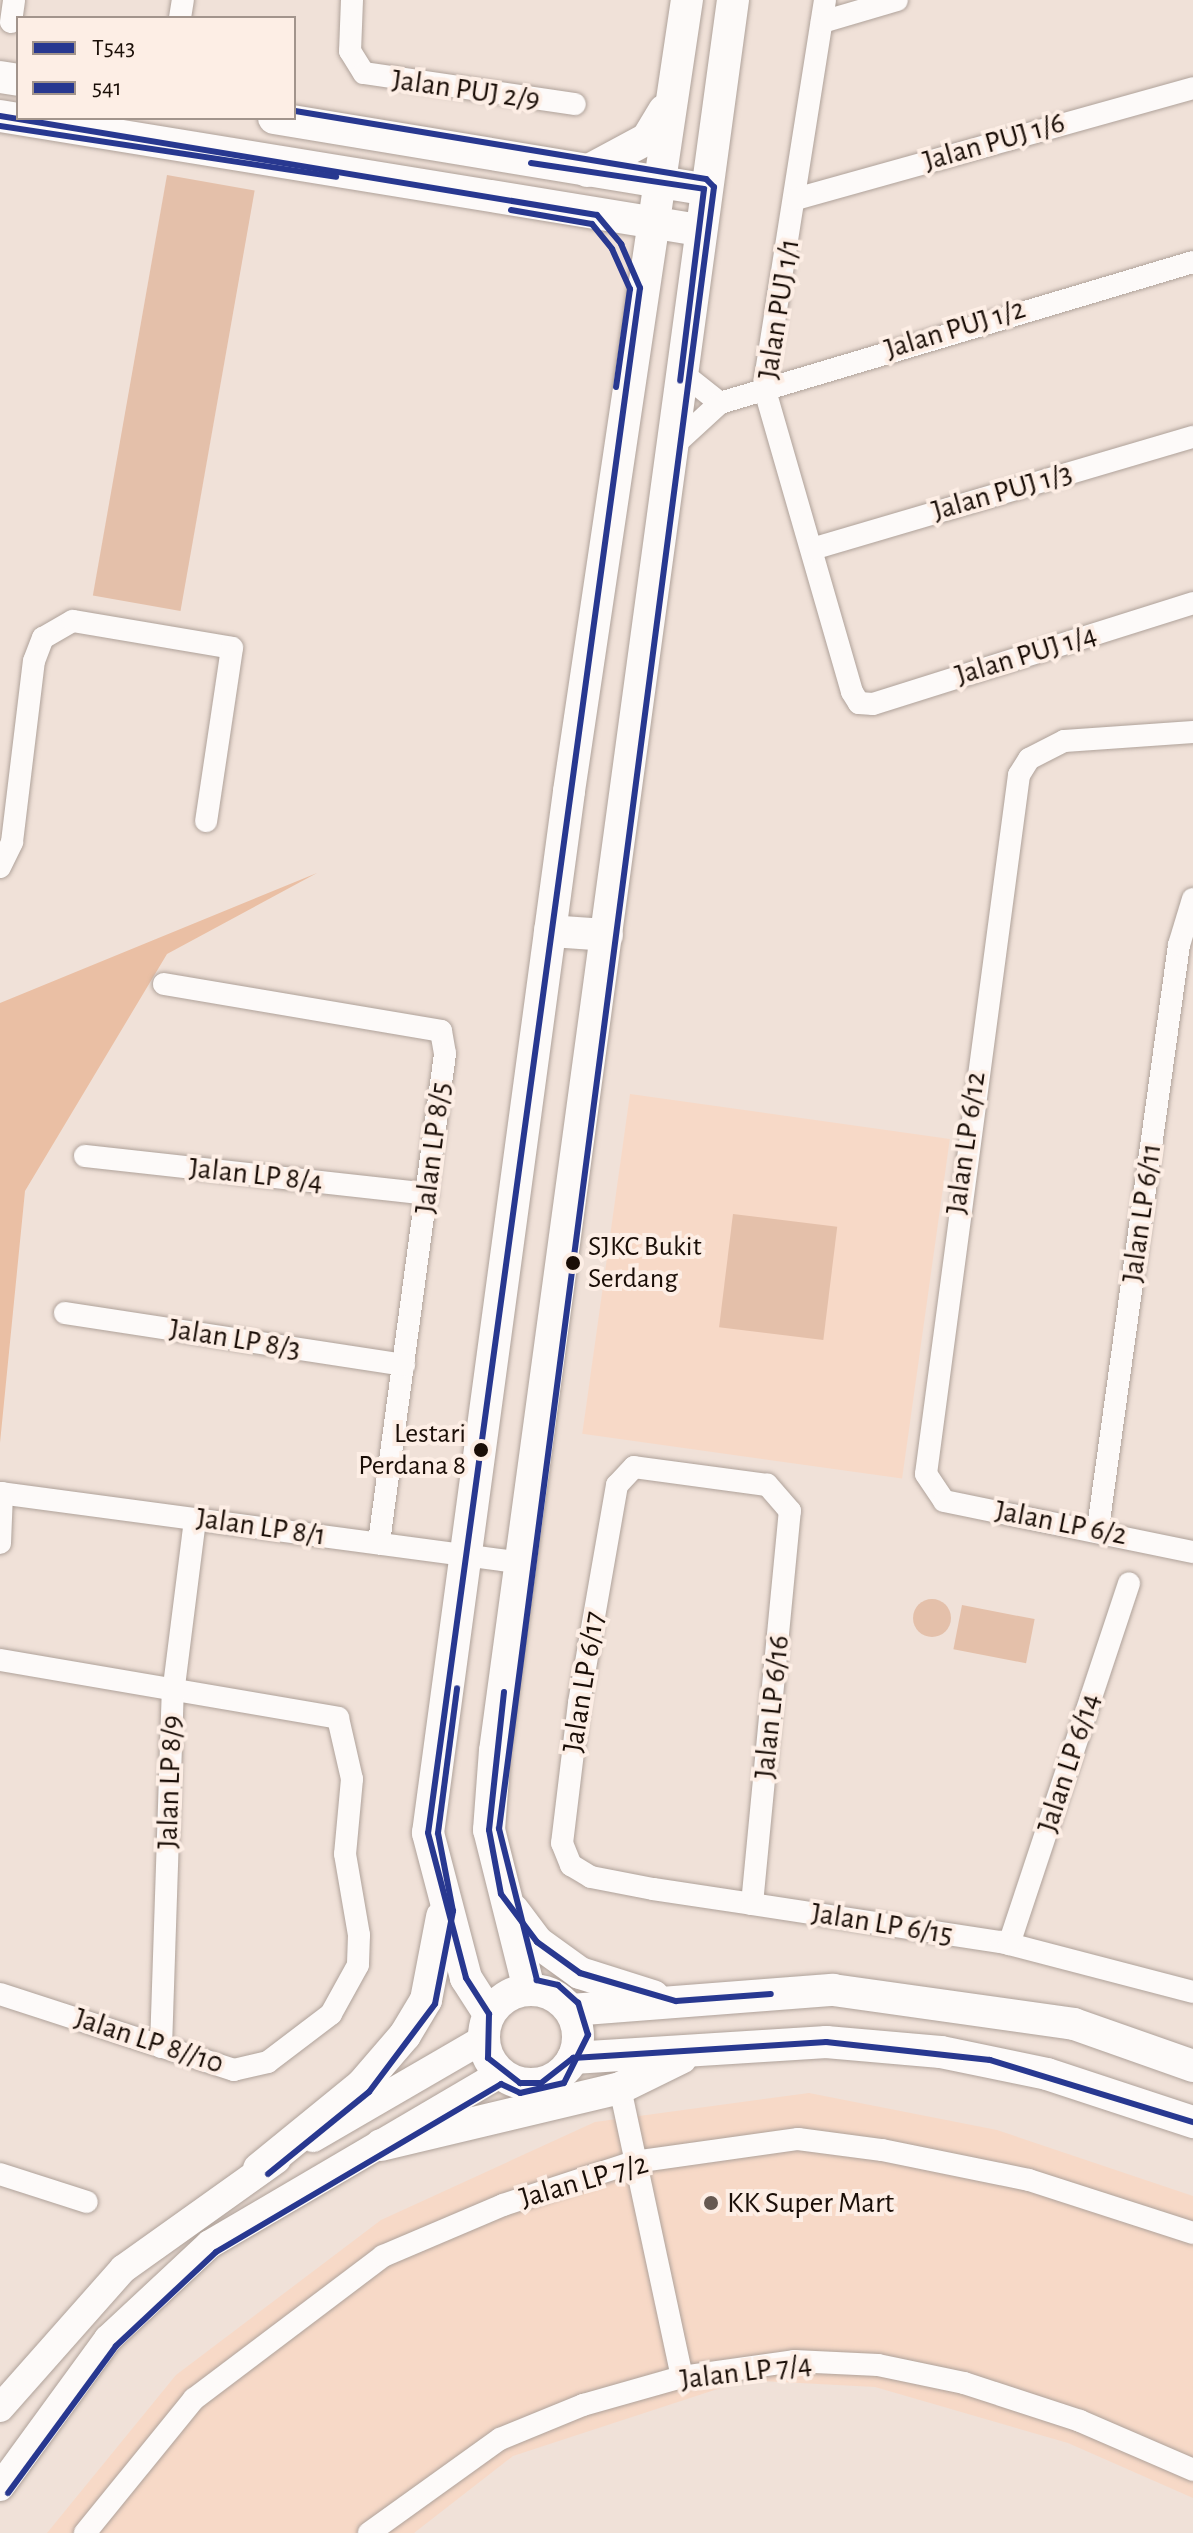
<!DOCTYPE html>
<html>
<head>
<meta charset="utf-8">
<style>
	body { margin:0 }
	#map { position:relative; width:1193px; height:2533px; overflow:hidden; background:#f0e1d8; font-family:"Alegreya Sans",sans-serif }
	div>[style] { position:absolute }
	.built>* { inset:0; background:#f7d9c7; transform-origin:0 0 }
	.green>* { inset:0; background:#e4c0aa; transform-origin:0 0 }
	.round { border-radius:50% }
	.forest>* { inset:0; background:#eabfa4 }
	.roads { filter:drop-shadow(0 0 2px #afa29a) drop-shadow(0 0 2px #afa29a) }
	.minor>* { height:22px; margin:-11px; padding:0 11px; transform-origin:11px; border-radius:11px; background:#fdfaf9 }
	.tertiary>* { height:28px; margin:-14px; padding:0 14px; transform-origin:14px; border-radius:14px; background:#fdfaf9 }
	.secondary>* { height:32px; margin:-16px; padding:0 16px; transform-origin:16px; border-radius:16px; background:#fdfaf9 }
	.secondary>.ring { margin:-16px; padding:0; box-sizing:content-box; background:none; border:32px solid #fdfaf9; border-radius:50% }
	.bus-1>* { height:6px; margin:-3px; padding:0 3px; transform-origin:3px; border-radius:3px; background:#283890 }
	.bus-2>* { height:6px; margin:-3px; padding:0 3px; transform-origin:3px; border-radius:3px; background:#283890 }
	.dots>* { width:22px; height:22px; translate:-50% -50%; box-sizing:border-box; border:4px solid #fdeee5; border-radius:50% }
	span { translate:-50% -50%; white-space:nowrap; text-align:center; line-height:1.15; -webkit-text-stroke:8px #fdeee5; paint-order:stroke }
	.bus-label { font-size:28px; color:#1a0e07 }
	.left { translate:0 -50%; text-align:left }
	.right { translate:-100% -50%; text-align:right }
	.street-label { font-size:30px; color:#1a0e07 }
	.poi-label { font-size:30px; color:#1a0e07 }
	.legend { position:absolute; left:16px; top:16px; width:280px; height:104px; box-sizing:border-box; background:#fdeee5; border:2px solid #a2948c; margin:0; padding:10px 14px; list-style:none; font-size:24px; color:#1a0e07 }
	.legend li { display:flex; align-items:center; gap:16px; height:40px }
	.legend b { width:40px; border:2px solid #a2948c }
</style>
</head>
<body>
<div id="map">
	<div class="built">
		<div style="left:630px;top:1094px;width:323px;height:343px;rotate:8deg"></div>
		<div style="clip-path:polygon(809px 2093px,997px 2130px,1193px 2196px,1193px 2498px,1068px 2443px,875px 2387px,745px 2380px,513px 2456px,414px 2533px,47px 2533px,176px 2375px,381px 2220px,595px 2122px)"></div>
	</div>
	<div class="green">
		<div style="left:167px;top:175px;width:89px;height:427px;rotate:10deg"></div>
		<div style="left:733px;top:1214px;width:105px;height:114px;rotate:7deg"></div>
		<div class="round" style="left:913px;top:1599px;width:38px;height:38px"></div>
		<div style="left:962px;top:1605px;width:74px;height:45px;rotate:11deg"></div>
	</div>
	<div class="forest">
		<div style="clip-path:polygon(317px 873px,167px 954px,25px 1191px,0 1443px,0 1003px)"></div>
	</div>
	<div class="roads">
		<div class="minor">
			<div style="left:352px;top:0;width:51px;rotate:92.2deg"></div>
			<div style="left:350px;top:51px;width:26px;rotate:58deg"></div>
			<div style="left:364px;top:73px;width:213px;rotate:8.4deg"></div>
			<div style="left:825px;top:0;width:392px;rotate:99deg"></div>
			<div style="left:764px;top:387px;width:317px;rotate:73.9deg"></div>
			<div style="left:852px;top:692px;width:13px;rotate:58deg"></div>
			<div style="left:859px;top:703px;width:14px;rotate:4deg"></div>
			<div style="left:873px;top:704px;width:336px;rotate:-17.5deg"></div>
			<div style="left:180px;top:18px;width:18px;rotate:-81deg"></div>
			<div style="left:11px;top:22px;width:22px;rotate:-82deg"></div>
			<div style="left:822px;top:22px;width:78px;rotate:-16.3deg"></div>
			<div style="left:796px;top:199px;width:412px;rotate:-15.6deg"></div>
			<div style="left:681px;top:372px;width:50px;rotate:38.5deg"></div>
			<div style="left:671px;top:448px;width:67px;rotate:-42.6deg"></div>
			<div style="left:720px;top:403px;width:494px;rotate:-16.6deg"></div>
			<div style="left:812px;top:549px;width:397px;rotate:-16.4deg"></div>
			<div style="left:1193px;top:732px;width:129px;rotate:176deg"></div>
			<div style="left:1064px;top:741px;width:39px;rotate:153deg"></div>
			<div style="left:1029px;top:759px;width:19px;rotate:122deg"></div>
			<div style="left:1019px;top:775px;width:705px;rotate:97.58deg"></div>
			<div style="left:926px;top:1474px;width:32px;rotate:56deg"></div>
			<div style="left:944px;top:1501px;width:254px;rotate:11.6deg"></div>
			<div style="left:0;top:867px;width:28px;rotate:-64deg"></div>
			<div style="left:12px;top:842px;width:182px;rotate:-83.1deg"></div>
			<div style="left:34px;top:661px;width:25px;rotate:-69deg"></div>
			<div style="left:43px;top:638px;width:34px;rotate:-30deg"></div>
			<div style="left:73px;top:621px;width:161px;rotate:9.6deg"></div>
			<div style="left:232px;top:648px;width:175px;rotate:98.5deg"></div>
			<div style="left:164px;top:984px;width:281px;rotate:9.6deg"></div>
			<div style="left:441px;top:1031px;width:23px;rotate:80deg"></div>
			<div style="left:445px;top:1054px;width:494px;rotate:97.7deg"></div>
			<div style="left:85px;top:1156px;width:344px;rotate:6.3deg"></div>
			<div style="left:65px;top:1313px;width:343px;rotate:8.7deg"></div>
			<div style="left:0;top:1493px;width:528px;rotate:7.62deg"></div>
			<div style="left:1098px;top:1528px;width:589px;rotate:-82.09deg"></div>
			<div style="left:1179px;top:945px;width:48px;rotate:-73.1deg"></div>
			<div style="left:0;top:1543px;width:50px;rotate:-87.7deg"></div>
			<div style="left:0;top:1660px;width:343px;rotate:9.7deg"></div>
			<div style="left:338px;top:1718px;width:63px;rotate:77.1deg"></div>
			<div style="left:352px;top:1779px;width:75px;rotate:95.3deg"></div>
			<div style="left:345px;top:1854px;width:82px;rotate:80.2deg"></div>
			<div style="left:359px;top:1935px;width:30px;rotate:92deg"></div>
			<div style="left:358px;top:1965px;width:56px;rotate:118.9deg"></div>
			<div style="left:331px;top:2014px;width:79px;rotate:142.7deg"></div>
			<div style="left:268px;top:2062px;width:35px;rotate:167deg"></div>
			<div style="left:234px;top:2070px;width:246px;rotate:-162deg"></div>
			<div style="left:752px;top:1904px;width:395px;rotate:-84.5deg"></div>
			<div style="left:790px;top:1511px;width:35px;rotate:-131deg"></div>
			<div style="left:767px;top:1485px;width:134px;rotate:-172.3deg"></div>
			<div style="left:634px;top:1467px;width:25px;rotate:133deg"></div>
			<div style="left:617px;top:1485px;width:221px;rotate:99.9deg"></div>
			<div style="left:579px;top:1703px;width:141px;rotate:96.9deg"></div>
			<div style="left:562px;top:1843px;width:24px;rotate:68deg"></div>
			<div style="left:571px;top:1865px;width:23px;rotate:31deg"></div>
			<div style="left:591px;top:1877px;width:63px;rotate:11deg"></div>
			<div style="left:653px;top:1889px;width:100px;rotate:8.6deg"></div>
			<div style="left:752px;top:1904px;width:252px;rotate:8.7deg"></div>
			<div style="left:1001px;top:1942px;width:198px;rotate:14.6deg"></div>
			<div style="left:1009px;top:1944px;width:380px;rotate:-71.6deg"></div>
			<div style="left:161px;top:2047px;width:353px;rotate:-88.1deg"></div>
			<div style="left:173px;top:1694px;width:176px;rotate:-82.8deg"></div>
			<div style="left:620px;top:2088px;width:296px;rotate:77.9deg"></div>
			<div style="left:0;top:2174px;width:91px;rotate:17.8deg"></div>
			<div style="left:85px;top:2533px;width:173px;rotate:-50.9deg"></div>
			<div style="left:194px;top:2399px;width:237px;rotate:-37.1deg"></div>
			<div style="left:383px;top:2256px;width:130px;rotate:-23deg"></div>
			<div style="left:503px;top:2205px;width:138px;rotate:-18.2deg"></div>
			<div style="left:634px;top:2162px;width:166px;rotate:-8deg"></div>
			<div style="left:798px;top:2139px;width:85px;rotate:7.5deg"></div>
			<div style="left:882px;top:2150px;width:150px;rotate:11.5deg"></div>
			<div style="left:1029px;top:2180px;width:172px;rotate:17.9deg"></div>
			<div style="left:369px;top:2533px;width:161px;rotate:-35.7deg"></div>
			<div style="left:500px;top:2439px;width:90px;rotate:-22.3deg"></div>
			<div style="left:583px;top:2405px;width:103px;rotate:-15.8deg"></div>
			<div style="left:682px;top:2377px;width:113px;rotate:-8.1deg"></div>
			<div style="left:794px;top:2361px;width:84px;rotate:2.7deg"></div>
			<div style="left:878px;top:2365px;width:88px;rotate:11.8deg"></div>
			<div style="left:964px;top:2383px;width:122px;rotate:18.1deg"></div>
			<div style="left:1080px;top:2421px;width:123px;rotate:23.4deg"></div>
		</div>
		<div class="tertiary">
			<div style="left:313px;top:2138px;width:198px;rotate:-30.1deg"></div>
			<div style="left:0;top:2408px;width:186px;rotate:-48.5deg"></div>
			<div style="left:123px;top:2269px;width:189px;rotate:-35.5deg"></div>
			<div style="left:0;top:2487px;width:183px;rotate:-53.9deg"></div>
			<div style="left:108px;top:2339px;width:139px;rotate:-43deg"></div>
			<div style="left:210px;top:2244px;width:338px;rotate:-30.4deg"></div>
		</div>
		<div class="secondary">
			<div style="left:0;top:77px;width:18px;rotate:9deg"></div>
			<div style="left:0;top:116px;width:708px;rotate:9.26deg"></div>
			<div style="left:274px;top:118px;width:436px;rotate:9.4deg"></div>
			<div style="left:587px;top:171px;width:68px;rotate:-28.1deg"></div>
			<div style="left:647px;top:139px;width:33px;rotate:-59deg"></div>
			<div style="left:550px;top:931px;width:57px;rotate:4deg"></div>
			<div style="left:513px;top:1910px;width:40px;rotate:53deg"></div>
			<div style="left:537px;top:1942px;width:53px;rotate:35.8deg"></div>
			<div style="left:580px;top:1973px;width:77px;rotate:17.5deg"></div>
			<div style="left:529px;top:1989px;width:164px;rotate:-104.1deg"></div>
			<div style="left:489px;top:1830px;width:79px;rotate:-85.7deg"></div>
			<div style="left:495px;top:1751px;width:1767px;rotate:-82.26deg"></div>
			<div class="ring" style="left:484px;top:1990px;width:62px;height:62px"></div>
			<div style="left:571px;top:2010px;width:263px;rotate:-4.4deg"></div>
			<div style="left:833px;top:1990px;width:243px;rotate:8deg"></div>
			<div style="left:1074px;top:2024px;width:126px;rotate:19.4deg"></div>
			<div style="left:489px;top:2014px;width:43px;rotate:-122.6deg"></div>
			<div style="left:466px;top:1978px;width:150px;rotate:-104.7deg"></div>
			<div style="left:428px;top:1833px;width:1051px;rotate:-82.29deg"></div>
			<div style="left:569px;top:791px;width:800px;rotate:-81.52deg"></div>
			<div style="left:573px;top:2058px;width:254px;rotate:-3.6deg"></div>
			<div style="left:826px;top:2042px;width:115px;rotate:5deg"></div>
			<div style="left:941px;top:2052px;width:108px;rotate:11.7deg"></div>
			<div style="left:1047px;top:2074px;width:154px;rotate:18.2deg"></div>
			<div style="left:381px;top:2145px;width:246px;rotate:-13.4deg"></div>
			<div style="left:620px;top:2088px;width:68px;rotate:-26.2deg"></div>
			<div style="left:259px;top:2169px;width:133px;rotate:-39.2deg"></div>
			<div style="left:362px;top:2085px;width:66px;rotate:-49.3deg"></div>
			<div style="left:405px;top:2035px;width:41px;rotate:-59deg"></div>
			<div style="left:426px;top:2000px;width:85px;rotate:-79.1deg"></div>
		</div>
	</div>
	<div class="bus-1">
		<div style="left:0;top:116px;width:605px;rotate:9.42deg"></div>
		<div style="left:597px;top:215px;width:38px;rotate:50deg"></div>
		<div style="left:621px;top:244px;width:48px;rotate:66.6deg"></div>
		<div style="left:640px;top:288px;width:1559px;rotate:97.81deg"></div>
		<div style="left:428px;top:1833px;width:150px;rotate:75.3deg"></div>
		<div style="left:466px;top:1978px;width:43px;rotate:57.4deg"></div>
		<div style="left:489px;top:2014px;width:44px;rotate:91.3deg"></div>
		<div style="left:488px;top:2058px;width:41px;rotate:38deg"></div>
		<div style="left:520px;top:2083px;width:21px"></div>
		<div style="left:541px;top:2083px;width:41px;rotate:-38deg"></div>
		<div style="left:573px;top:2058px;width:254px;rotate:-3.6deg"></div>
		<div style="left:826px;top:2042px;width:165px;rotate:6.3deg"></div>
		<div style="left:990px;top:2060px;width:212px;rotate:17deg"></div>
		<div style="left:531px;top:163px;width:175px;rotate:8.5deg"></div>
		<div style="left:704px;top:189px;width:193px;rotate:97.1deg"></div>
		<div style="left:504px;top:1692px;width:139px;rotate:96.2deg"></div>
		<div style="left:489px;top:1830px;width:65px;rotate:79.4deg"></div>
		<div style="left:501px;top:1894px;width:60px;rotate:53.1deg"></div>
		<div style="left:537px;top:1942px;width:53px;rotate:35.8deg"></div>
		<div style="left:580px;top:1973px;width:100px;rotate:16.3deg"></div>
		<div style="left:676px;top:2001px;width:95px;rotate:-4.2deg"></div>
	</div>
	<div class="bus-2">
		<div style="left:0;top:126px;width:340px;rotate:8.6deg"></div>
		<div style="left:511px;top:210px;width:82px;rotate:9.8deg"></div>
		<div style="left:592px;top:224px;width:32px;rotate:51deg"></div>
		<div style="left:612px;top:249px;width:44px;rotate:65.8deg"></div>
		<div style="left:630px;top:289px;width:99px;rotate:98.1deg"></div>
		<div style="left:268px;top:2174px;width:130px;rotate:-39.1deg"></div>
		<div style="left:369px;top:2092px;width:110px;rotate:-53.1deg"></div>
		<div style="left:435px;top:2004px;width:95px;rotate:-79deg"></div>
		<div style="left:453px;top:1911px;width:79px;rotate:-100.9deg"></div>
		<div style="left:438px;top:1833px;width:146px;rotate:-82.5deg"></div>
		<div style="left:8px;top:2493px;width:182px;rotate:-53.7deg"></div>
		<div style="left:116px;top:2346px;width:137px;rotate:-43.2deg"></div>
		<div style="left:216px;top:2252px;width:331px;rotate:-30.5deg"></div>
		<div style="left:501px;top:2084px;width:21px;rotate:25deg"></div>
		<div style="left:520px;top:2093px;width:45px;rotate:-12.8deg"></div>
		<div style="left:564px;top:2083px;width:54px;rotate:-63.4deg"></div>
		<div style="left:588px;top:2035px;width:34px;rotate:-107deg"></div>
		<div style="left:578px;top:2003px;width:27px;rotate:-138deg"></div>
		<div style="left:558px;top:1985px;width:22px;rotate:-167deg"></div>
		<div style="left:537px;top:1980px;width:156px;rotate:-104.1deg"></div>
		<div style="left:499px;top:1829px;width:1656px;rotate:-82.54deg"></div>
		<div style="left:714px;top:187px;width:11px;rotate:-135deg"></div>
		<div style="left:706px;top:179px;width:418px;rotate:-170.6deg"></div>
	</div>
	<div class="dots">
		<div style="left:573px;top:1263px;background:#1a0e07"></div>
		<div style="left:481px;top:1450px;background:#1a0e07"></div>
		<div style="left:711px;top:2203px;background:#655850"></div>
	</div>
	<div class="bus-label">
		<span class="left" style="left:588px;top:1263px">SJKC Bukit<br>Serdang</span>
		<span class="right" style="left:466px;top:1450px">Lestari<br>Perdana 8</span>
	</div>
	<div class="street-label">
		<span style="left:466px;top:90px;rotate:8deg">Jalan PUJ 2/9</span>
		<span style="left:994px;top:142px;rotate:-16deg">Jalan PUJ 1/6</span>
		<span style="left:779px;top:309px;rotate:-81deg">Jalan PUJ 1/1</span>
		<span style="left:955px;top:329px;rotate:-17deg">Jalan PUJ 1/2</span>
		<span style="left:1002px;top:492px;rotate:-16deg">Jalan PUJ 1/3</span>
		<span style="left:1026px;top:655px;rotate:-17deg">Jalan PUJ 1/4</span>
		<span style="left:966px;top:1143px;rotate:-82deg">Jalan LP 6/12</span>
		<span style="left:433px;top:1148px;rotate:-83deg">Jalan LP 8/5</span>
		<span style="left:256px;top:1175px;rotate:6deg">Jalan LP 8/4</span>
		<span style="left:1142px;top:1213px;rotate:-82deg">Jalan LP 6/11</span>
		<span style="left:235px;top:1339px;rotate:9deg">Jalan LP 8/3</span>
		<span style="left:1061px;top:1523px;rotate:11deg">Jalan LP 6/2</span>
		<span style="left:261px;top:1527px;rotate:8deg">Jalan LP 8/1</span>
		<span style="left:584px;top:1682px;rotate:-81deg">Jalan LP 6/17</span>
		<span style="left:772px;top:1707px;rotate:-84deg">Jalan LP 6/16</span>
		<span style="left:1069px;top:1763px;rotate:-72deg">Jalan LP 6/14</span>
		<span style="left:170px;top:1782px;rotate:-88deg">Jalan LP 8/9</span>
		<span style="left:882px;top:1924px;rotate:9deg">Jalan LP 6/15</span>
		<span style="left:149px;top:2041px;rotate:18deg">Jalan LP 8//10</span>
		<span style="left:584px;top:2181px;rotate:-16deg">Jalan LP 7/2</span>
		<span style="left:746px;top:2372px;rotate:-7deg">Jalan LP 7/4</span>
	</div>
	<div class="poi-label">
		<span class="left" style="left:727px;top:2203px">KK Super Mart</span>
	</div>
	<ul class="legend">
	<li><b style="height:10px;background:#283890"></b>T543</li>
	<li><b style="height:10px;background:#283890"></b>541</li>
	</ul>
</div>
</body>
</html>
